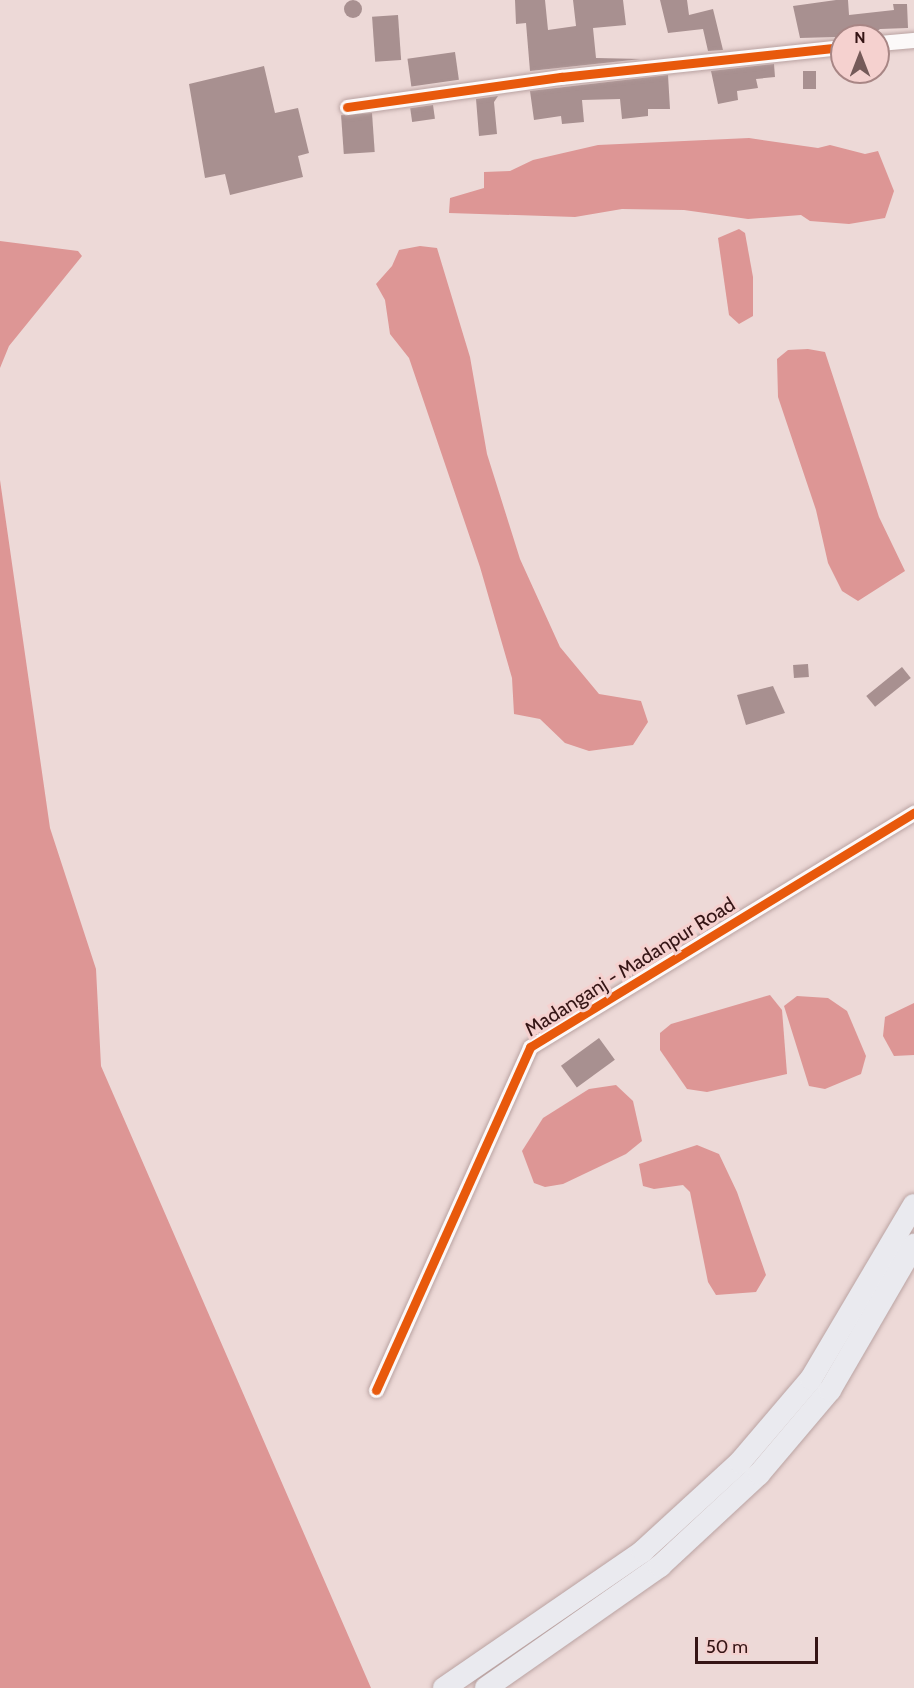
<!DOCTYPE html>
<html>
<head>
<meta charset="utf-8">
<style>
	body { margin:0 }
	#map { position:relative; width:914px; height:1688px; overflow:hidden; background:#edd9d7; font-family:Cabin,sans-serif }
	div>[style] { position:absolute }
	.water>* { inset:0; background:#dd9695 }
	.building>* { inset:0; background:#a89090; transform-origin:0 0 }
	.round { border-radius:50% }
	.roads { filter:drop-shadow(0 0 2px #baa3a2) drop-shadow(0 0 2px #baa3a2) }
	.minor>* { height:15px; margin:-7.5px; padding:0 7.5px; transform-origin:7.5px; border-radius:7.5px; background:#fcf9f9 }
	.primary>* { height:22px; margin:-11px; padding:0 11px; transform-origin:11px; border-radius:11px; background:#eaeaef }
	.cycleway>* { height:9px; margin:-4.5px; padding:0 4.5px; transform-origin:4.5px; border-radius:4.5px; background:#e8590c }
	span { translate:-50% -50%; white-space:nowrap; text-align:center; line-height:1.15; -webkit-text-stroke:6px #f5d1cf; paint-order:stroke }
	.street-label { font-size:20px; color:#351515 }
	.north { position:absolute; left:830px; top:24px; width:60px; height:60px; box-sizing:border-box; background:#f5d1cf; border:2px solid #a88685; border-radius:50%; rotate:0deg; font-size:16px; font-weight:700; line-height:24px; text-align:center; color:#351515 }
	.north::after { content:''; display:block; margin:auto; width:21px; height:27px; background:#755a59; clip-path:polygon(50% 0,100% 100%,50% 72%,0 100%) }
	.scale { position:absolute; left:695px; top:1637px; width:123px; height:27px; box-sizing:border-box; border:3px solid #351515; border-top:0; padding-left:8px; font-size:18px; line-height:21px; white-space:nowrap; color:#351515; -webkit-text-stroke:4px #f5d1cf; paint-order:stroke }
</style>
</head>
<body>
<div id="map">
	<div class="water">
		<div style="clip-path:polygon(749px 138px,818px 148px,830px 145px,865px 154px,878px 151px,894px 191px,885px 218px,849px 224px,810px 221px,801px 215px,748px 219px,684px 210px,622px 209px,575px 217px,449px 213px,450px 198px,484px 188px,484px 172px,510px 171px,533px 160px,598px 145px)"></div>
		<div style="clip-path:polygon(739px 229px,745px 233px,753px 277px,753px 316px,739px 324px,729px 315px,718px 238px)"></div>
		<div style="clip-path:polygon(0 241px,78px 251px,82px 256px,9px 346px,0 368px)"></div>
		<div style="clip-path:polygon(420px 246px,437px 248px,470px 357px,487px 454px,520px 559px,560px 647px,599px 694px,641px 701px,648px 722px,633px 745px,589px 751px,565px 743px,540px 719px,514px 714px,512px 678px,480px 567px,409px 358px,390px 334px,385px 300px,376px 284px,392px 266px,399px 250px)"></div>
		<div style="clip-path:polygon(808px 349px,825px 352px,879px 517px,905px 571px,858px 601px,842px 591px,828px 563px,816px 510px,778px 397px,777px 359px,788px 350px)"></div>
		<div style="clip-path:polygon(0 480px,50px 828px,96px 969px,101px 1066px,371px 1688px,0 1688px)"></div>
		<div style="clip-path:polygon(770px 995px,782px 1010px,787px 1074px,707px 1092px,687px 1089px,660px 1050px,660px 1033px,671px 1024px)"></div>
		<div style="clip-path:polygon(797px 996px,828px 998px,847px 1011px,866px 1056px,861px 1074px,825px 1089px,809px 1086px,784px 1006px)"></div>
		<div style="clip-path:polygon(914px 1003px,914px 1055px,894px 1056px,883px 1036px,885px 1017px)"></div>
		<div style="clip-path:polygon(616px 1085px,633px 1101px,642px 1141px,626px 1154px,563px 1184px,545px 1187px,534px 1183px,522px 1151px,543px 1118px,589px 1089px)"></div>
		<div style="clip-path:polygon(697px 1145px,719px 1154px,737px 1192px,766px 1275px,756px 1292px,716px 1295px,708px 1282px,690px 1192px,683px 1185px,654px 1189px,643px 1186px,639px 1164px)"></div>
	</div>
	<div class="building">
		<div class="round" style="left:344px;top:0;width:18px;height:18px"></div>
		<div style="clip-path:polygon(515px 0,545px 0,548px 30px,576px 26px,573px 0,623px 0,626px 25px,593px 28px,596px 58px,641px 59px,530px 71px,526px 23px,516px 24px)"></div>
		<div style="clip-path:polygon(660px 0,687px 0,689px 15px,713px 9px,723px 50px,708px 51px,703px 29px,668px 33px)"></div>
		<div style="clip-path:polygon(836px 0,848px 0,849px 15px,894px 10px,893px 4px,907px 4px,908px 28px,880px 29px,871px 36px,800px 38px,793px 6px)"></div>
		<div style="left:398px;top:15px;width:45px;height:26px;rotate:86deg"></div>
		<div style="left:455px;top:52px;width:28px;height:48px;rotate:82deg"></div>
		<div style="clip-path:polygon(774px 64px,775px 77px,756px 79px,758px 88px,737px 91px,738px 100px,718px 104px,711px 71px)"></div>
		<div style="clip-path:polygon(264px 66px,275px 113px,298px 108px,309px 153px,298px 156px,303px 177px,230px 195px,225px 174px,205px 178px,189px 84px)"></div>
		<div style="left:803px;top:71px;width:13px;height:18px"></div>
		<div style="clip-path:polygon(668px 75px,670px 109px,648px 109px,648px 116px,622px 119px,620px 99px,582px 100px,584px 122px,562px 124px,561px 116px,534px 120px,530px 91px)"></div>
		<div style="clip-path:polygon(498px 96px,494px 102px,497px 134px,479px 136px,476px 99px)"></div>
		<div style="left:433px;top:105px;width:14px;height:23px;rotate:82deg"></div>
		<div style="left:372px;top:113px;width:39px;height:31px;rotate:86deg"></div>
		<div style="left:808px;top:664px;width:13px;height:15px;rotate:86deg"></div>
		<div style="left:902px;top:667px;width:14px;height:46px;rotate:51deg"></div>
		<div style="clip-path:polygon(773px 686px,785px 713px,746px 725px,737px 695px)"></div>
		<div style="left:599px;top:1038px;width:27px;height:47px;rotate:54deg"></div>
	</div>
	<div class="roads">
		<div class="minor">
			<div style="left:878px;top:43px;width:36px;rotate:-5deg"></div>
			<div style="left:347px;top:107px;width:216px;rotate:-8deg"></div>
			<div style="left:561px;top:77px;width:283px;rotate:-6.1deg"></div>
			<div style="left:376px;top:1390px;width:376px;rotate:-65.8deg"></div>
			<div style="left:530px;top:1047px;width:450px;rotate:-31.4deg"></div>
		</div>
		<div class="primary">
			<div style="left:444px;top:1688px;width:242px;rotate:-34.5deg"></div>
			<div style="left:643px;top:1551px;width:132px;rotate:-42.5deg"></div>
			<div style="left:740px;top:1462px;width:109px;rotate:-49.5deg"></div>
			<div style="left:811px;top:1379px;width:202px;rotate:-59.4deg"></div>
			<div style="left:486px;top:1688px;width:213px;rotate:-35deg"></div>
			<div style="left:660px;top:1566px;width:135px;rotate:-42.9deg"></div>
			<div style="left:759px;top:1474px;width:110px;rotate:-49.8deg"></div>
			<div style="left:830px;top:1390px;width:168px;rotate:-59.9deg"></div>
		</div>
	</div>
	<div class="cycleway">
		<div style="left:347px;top:107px;width:216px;rotate:-8deg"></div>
		<div style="left:561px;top:77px;width:283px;rotate:-6.1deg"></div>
		<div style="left:376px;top:1390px;width:376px;rotate:-65.8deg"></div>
		<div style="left:530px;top:1047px;width:450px;rotate:-31.4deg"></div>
	</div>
	<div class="street-label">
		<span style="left:630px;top:967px;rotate:-32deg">Madanganj - Madanpur Road</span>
	</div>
	<div class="north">N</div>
	<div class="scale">50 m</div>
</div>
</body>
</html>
